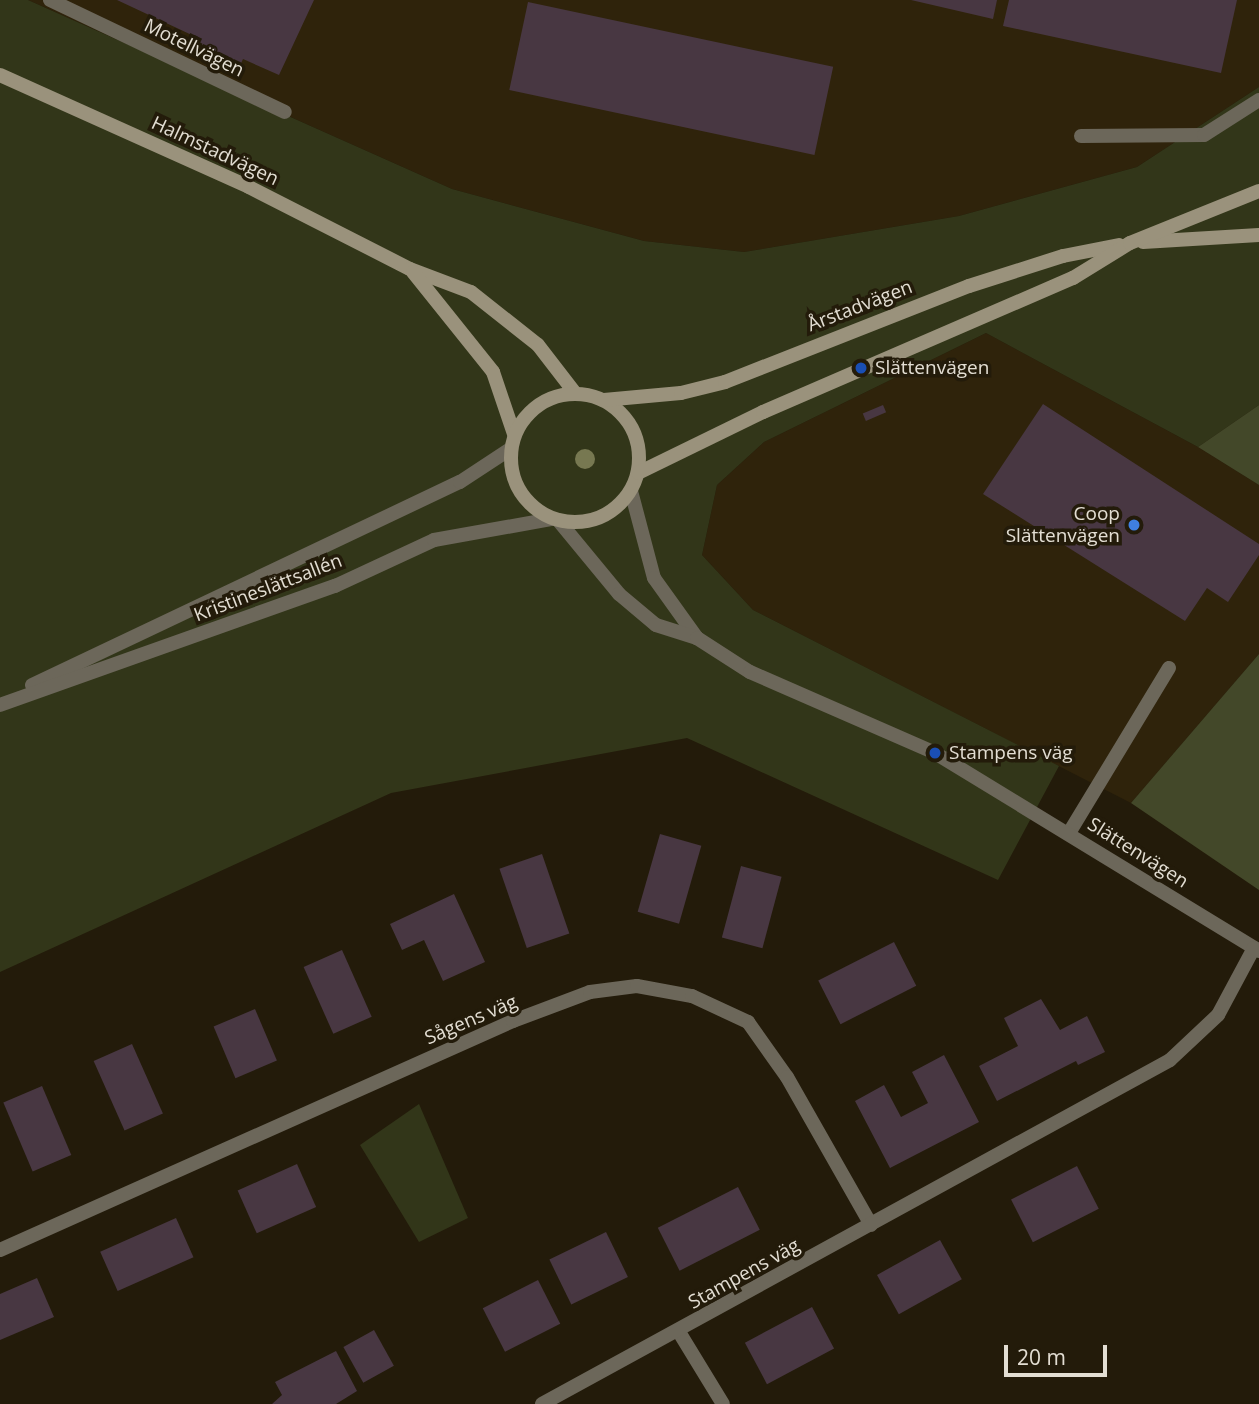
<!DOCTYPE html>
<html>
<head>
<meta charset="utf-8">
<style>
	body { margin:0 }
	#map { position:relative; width:1259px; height:1404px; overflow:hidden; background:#231b0a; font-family:"Open Sans",sans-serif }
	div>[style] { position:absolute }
	.built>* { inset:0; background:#2f230b }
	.green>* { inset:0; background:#323619 }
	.forest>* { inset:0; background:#434829 }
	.building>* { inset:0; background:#483742; transform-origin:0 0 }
	.service>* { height:14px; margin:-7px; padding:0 7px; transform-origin:7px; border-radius:7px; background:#6c675a }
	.minor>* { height:14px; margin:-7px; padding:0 7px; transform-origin:7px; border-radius:7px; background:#6c675a }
	.tertiary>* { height:14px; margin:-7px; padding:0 7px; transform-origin:7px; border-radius:7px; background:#6c675a }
	.secondary>* { height:14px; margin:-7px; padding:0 7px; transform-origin:7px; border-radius:7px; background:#9a927c }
	.secondary>.ring { margin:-7px; padding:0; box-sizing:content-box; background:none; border:14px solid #9a927c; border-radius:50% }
	.trees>* { width:20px; height:20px; margin:-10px; border-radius:50%; background:#777851 }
	.dots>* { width:19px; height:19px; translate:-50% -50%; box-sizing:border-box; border:4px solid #231b0a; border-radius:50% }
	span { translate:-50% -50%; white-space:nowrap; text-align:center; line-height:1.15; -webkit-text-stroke:7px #231b0a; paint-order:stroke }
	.street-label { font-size:19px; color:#e3ded3 }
	.poi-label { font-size:19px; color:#e3ded3 }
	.left { translate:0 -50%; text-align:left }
	.right { translate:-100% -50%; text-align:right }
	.scale { position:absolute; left:1004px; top:1345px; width:103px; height:32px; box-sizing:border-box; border:4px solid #e3ded3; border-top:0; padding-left:9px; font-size:21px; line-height:24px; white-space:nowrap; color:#e3ded3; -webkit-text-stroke:5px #231b0a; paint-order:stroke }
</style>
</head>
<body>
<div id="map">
	<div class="built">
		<div style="clip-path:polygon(28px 0,1259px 0,1259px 87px,1137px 167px,959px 216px,744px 252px,644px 241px,452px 189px)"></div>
		<div style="clip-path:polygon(986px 333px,1198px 447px,1259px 485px,1259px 654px,1131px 803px,753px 610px,702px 555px,717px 485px,764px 442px)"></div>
	</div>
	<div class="green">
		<div style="clip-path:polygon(0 0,28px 0,452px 189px,644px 241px,744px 252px,959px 216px,1137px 167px,1259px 87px,1259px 405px,1198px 447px,986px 333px,764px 442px,717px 485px,702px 555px,753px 610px,1059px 766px,998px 880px,687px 738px,391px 793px,0 972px)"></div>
		<div style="clip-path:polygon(419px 1104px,468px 1218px,419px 1242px,360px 1145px)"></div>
	</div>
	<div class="forest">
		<div style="clip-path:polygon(1259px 405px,1259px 485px,1198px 447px)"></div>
		<div style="clip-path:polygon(1259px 654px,1259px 890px,1131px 803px)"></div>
	</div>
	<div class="building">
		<div style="clip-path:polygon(117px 0,314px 0,279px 75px,243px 59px,236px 75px,192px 55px,196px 37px)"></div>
		<div style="clip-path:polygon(911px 0,997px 0,993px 19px)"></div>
		<div style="clip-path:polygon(1009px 0,1237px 0,1221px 73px,1003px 26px)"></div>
		<div style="left:528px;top:2px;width:312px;height:90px;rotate:12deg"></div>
		<div style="clip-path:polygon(1043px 404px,1259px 544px,1259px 555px,1228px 602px,1207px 588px,1185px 621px,983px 494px)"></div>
		<div style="left:883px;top:405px;width:8px;height:22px;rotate:67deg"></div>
		<div style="left:660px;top:834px;width:43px;height:81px;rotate:16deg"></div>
		<div style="left:542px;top:854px;width:84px;height:45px;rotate:71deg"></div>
		<div style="left:741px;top:866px;width:42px;height:74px;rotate:15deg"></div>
		<div style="clip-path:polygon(454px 894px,485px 962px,443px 981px,424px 940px,402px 950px,390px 924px)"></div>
		<div style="left:894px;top:942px;width:49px;height:85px;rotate:63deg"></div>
		<div style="left:342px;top:950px;width:73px;height:42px;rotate:66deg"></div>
		<div style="clip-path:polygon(1041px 999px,1060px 1030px,1087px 1016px,1105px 1052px,1078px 1065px,1076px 1061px,997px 1101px,979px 1066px,1018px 1046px,1004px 1018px)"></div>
		<div style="left:255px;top:1009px;width:56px;height:45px;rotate:67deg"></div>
		<div style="left:132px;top:1044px;width:76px;height:42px;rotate:66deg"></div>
		<div style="clip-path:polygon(944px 1055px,979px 1122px,890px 1168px,855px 1101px,884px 1085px,901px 1117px,928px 1103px,912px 1072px)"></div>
		<div style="left:42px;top:1086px;width:75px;height:42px;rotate:67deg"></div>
		<div style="left:297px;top:1164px;width:47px;height:65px;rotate:66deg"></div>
		<div style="left:1077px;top:1166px;width:48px;height:74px;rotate:63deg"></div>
		<div style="left:738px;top:1187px;width:48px;height:90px;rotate:63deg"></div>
		<div style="left:176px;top:1218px;width:43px;height:83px;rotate:66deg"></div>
		<div style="left:606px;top:1232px;width:50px;height:63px;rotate:64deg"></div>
		<div style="left:940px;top:1240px;width:45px;height:72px;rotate:61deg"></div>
		<div style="clip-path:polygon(37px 1278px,54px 1317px,0 1340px,0 1294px)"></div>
		<div style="left:538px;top:1280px;width:49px;height:62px;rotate:63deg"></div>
		<div style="left:812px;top:1307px;width:47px;height:76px;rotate:62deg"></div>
		<div style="left:374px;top:1330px;width:41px;height:35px;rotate:61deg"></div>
		<div style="clip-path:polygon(336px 1351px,357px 1391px,336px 1404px,272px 1404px,282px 1395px,275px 1382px)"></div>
	</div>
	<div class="service">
		<div style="left:50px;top:0;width:260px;rotate:25.5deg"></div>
		<div style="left:1081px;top:136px;width:123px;rotate:-0.5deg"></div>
		<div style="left:1204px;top:135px;width:65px;rotate:-32.5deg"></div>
		<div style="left:1069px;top:833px;width:193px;rotate:-58.8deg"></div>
	</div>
	<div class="minor">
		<div style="left:631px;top:491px;width:90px;rotate:75.2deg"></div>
		<div style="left:654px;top:578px;width:74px;rotate:54.4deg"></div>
		<div style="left:558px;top:520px;width:96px;rotate:50.5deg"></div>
		<div style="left:619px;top:594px;width:48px;rotate:40deg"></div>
		<div style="left:656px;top:625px;width:43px;rotate:17.6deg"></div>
		<div style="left:697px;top:638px;width:63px;rotate:32.7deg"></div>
		<div style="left:750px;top:672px;width:202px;rotate:23.6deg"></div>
		<div style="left:935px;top:753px;width:380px;rotate:31.4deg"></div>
		<div style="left:0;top:1250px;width:562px;rotate:-24.06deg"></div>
		<div style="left:513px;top:1021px;width:82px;rotate:-20.6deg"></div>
		<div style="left:590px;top:992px;width:47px;rotate:-7.3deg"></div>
		<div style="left:637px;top:986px;width:56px;rotate:10.3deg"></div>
		<div style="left:692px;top:996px;width:62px;rotate:24.9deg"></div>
		<div style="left:748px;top:1022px;width:67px;rotate:54.7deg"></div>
		<div style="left:787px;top:1077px;width:170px;rotate:60.4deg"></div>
		<div style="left:679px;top:1332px;width:84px;rotate:58.6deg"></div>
		<div style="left:542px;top:1404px;width:716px;rotate:-28.71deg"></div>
		<div style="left:1170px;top:1060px;width:66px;rotate:-43.2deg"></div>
		<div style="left:1218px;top:1015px;width:76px;rotate:-61.8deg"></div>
	</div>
	<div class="tertiary">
		<div style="left:32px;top:685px;width:474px;rotate:-25.4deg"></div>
		<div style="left:460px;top:482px;width:60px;rotate:-33.4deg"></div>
		<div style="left:0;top:705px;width:356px;rotate:-19.6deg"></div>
		<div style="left:335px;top:586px;width:109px;rotate:-24.9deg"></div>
		<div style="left:434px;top:540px;width:120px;rotate:-10.1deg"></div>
	</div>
	<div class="secondary">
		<div style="left:0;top:75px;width:273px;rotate:24.2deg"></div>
		<div style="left:249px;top:187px;width:181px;rotate:27deg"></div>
		<div style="left:410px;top:269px;width:65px;rotate:20.7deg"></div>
		<div style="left:471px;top:292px;width:85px;rotate:38.3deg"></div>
		<div style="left:538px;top:345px;width:61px;rotate:52.4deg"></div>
		<div style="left:1143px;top:242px;width:116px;rotate:-3.5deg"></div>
		<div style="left:413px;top:272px;width:128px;rotate:51.3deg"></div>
		<div style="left:493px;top:372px;width:65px;rotate:71.3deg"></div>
		<div class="ring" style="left:511px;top:394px;width:114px;height:114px"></div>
		<div style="left:604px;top:400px;width:77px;rotate:-5.2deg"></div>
		<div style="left:681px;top:393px;width:45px;rotate:-14deg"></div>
		<div style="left:725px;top:382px;width:262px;rotate:-21.5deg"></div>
		<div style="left:969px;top:286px;width:99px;rotate:-17.7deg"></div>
		<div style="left:1063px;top:256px;width:57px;rotate:-11.1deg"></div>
		<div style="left:638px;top:473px;width:139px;rotate:-26deg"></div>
		<div style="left:763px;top:412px;width:338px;rotate:-23.4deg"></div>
		<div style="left:1073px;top:278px;width:67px;rotate:-31.6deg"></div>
		<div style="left:1130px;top:243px;width:139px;rotate:-22deg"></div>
	</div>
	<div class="trees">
		<div style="left:585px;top:459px"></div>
	</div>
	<div class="dots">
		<div style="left:861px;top:368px;background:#1a4fb4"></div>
		<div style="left:1134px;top:525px;background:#3f7fe0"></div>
		<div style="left:935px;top:753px;background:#1a4fb4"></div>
	</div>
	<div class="street-label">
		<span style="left:194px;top:48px;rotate:26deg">Motellvägen</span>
		<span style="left:215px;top:151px;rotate:25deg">Halmstadvägen</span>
		<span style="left:860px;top:306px;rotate:-21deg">Årstadvägen</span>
		<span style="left:268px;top:588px;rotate:-21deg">Kristineslättsallén</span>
		<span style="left:1138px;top:853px;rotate:32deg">Slättenvägen</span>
		<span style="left:471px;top:1020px;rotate:-23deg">Sågens väg</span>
		<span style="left:744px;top:1274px;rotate:-29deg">Stampens väg</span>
	</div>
	<div class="poi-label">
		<span class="left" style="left:875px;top:368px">Slättenvägen</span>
		<span class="right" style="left:1120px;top:525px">Coop<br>Slättenvägen</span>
		<span class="left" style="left:949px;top:753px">Stampens väg</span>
	</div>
	<div class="scale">20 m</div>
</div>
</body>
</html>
